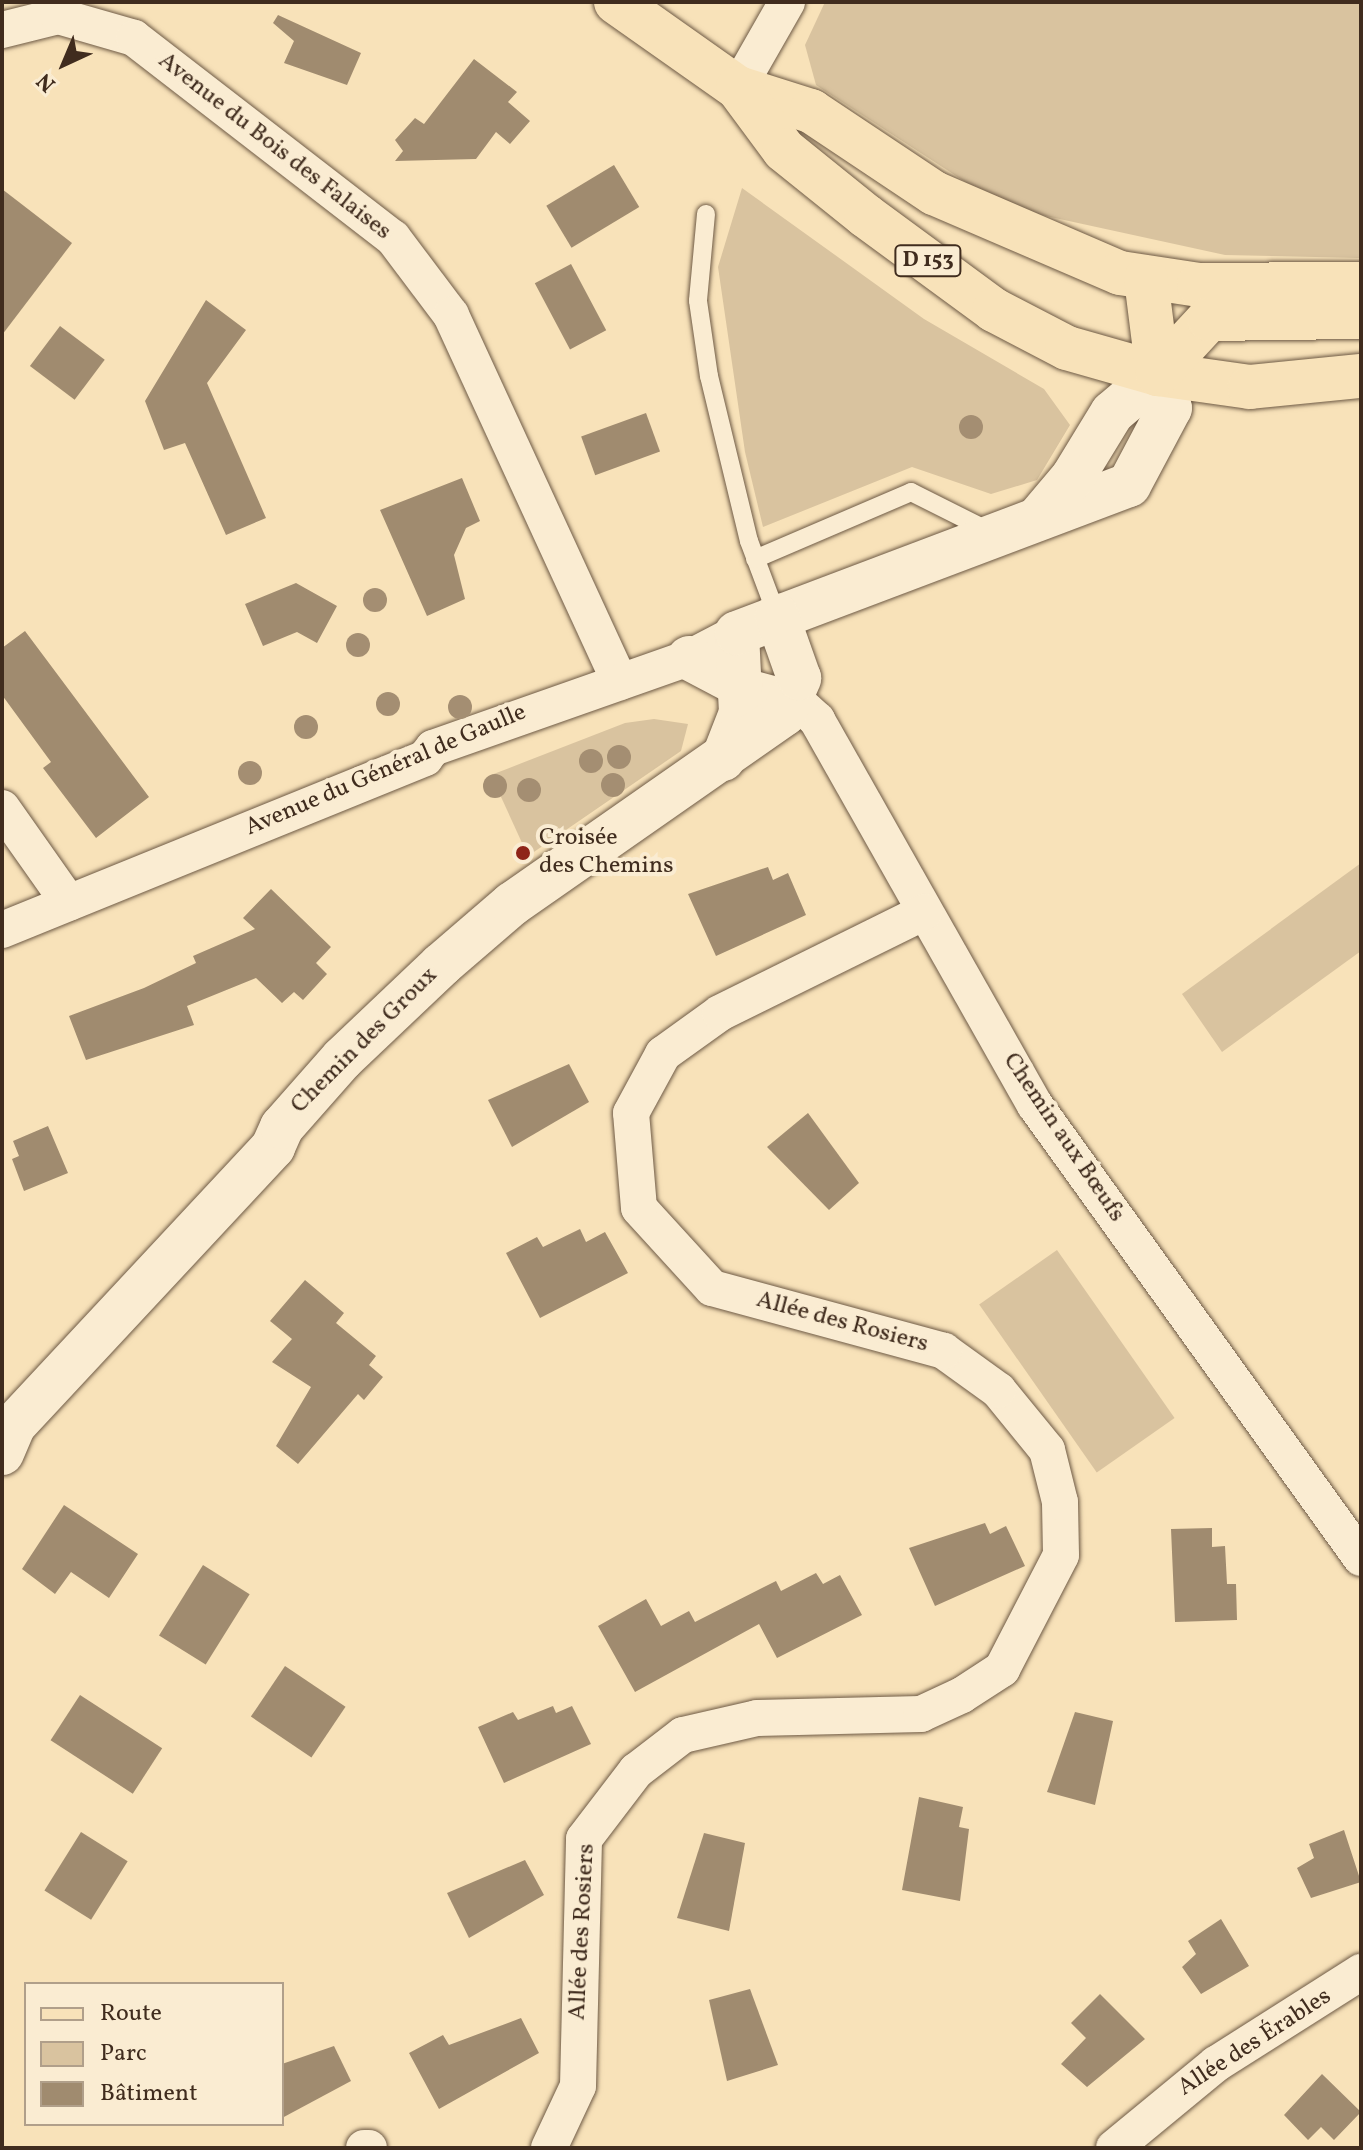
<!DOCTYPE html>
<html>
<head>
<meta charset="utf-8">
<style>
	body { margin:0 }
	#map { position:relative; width:1363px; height:2150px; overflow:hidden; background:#f8e2b9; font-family:Vollkorn,serif }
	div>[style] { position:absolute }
	.green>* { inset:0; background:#d9c39f; transform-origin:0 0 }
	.building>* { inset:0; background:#a08b6f; transform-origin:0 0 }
	.roads { filter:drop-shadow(0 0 2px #6e5a45) drop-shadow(0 0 2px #6e5a45) }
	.lane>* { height:18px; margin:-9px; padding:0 9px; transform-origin:9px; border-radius:9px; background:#faecd2 }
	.street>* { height:36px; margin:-18px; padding:0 18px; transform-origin:18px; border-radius:18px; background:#faecd2 }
	.secondary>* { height:44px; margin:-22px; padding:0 22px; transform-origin:22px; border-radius:22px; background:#faecd2 }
	.primary>* { height:44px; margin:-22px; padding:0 22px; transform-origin:22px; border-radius:22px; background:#f8e2b9 }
	.trees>* { width:24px; height:24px; margin:-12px; border-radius:50%; background:#a48e72 }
	.dots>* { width:22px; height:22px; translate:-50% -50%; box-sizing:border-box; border:4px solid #faecd2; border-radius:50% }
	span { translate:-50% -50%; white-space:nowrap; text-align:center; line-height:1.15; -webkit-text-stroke:8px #faecd2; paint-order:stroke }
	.shield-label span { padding:2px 6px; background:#faecd2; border:2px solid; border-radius:6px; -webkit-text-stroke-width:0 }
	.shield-label { font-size:22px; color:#402c1e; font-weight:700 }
	.street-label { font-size:24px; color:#402c1e }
	.poi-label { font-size:24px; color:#402c1e }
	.left { translate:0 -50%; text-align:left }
	.frame { position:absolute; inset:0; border:4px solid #402c1e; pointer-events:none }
	.legend { position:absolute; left:24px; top:1982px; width:260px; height:144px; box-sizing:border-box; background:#faecd2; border:2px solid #b09f8a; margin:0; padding:10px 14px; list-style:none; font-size:24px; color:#402c1e }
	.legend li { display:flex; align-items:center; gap:16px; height:40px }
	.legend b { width:40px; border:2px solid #b09f8a }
	.north { position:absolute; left:24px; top:24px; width:80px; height:80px; -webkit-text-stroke:6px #faecd2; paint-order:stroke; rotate:224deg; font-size:22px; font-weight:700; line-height:32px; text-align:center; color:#402c1e }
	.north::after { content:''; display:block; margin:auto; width:28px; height:36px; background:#402c1e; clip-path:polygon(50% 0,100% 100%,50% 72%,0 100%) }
</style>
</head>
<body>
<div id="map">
	<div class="green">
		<div style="clip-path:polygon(825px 2px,1361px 2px,1361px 258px,1225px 255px,1004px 207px,816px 85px,805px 45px)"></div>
		<div style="clip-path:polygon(742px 188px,924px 319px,1044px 389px,1070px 425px,1037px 480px,991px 494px,912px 467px,763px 527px,745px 452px,718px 267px)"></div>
		<div style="clip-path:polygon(654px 719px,688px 724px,681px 751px,528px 856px,491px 775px,625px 723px)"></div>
		<div style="clip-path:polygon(1361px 863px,1361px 951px,1222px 1052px,1182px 994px)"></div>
		<div style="left:1057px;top:1250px;width:205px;height:95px;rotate:55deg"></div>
	</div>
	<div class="building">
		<div style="clip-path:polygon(278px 15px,361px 53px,347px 85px,284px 63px,294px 41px,273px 23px)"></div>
		<div style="clip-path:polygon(474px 59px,517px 92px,508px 102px,530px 121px,510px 144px,496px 132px,476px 159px,395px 161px,403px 151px,395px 140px,415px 118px,424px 124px)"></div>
		<div style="left:614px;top:165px;width:49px;height:79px;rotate:59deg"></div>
		<div style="clip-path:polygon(2px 189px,72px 243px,2px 335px)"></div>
		<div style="left:571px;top:264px;width:75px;height:41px;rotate:62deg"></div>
		<div style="clip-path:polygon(206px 300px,246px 330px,207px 383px,266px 518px,226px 535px,185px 443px,164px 450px,145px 401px)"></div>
		<div style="left:60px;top:326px;width:56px;height:50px;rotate:37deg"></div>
		<div style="left:646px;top:413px;width:41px;height:69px;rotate:70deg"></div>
		<div style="clip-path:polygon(462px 478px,480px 521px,466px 528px,454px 555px,465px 599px,427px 616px,380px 510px)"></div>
		<div style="clip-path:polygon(296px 583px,337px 606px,317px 643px,297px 632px,263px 646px,245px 604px)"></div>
		<div style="clip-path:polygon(25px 631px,149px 797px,96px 838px,43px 768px,51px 762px,2px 695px,2px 648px)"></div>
		<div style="clip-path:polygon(768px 867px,773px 880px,788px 873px,806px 915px,716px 956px,688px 894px)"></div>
		<div style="clip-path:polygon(271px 889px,331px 947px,316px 963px,327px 974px,303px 1000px,294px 992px,282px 1003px,256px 978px,187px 1006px,194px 1025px,86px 1060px,69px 1016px,144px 988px,196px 963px,193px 956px,255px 929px,243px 918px)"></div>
		<div style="clip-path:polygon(569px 1064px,589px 1102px,512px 1147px,488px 1100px)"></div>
		<div style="clip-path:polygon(808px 1113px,859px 1183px,829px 1210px,767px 1147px)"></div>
		<div style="clip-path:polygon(48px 1126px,68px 1173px,24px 1191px,12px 1159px,19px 1156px,13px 1141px)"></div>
		<div style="clip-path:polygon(580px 1229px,586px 1242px,605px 1232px,628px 1273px,540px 1318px,506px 1253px,537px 1237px,543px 1247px)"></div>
		<div style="clip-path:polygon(305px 1280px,344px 1313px,336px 1323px,376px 1356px,369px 1365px,383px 1377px,364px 1400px,358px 1394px,298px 1464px,276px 1446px,311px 1387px,272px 1362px,292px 1339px,270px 1321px)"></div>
		<div style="clip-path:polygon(64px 1505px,138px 1554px,109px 1598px,71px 1572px,55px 1594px,22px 1569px)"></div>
		<div style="clip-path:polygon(985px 1523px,990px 1534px,1006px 1526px,1025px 1566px,935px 1606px,909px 1548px)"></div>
		<div style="clip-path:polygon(1212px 1528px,1212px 1547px,1225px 1546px,1227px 1584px,1236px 1584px,1237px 1620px,1175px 1622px,1171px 1529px)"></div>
		<div style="left:203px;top:1565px;width:55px;height:83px;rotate:32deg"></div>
		<div style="clip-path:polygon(816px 1573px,823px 1584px,840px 1575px,862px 1615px,777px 1658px,759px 1624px,635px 1692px,598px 1626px,646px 1599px,661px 1626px,689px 1611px,695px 1622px,776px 1581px,781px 1591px)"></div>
		<div style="left:285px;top:1666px;width:73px;height:61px;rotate:34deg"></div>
		<div style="left:80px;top:1695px;width:98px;height:54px;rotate:33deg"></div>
		<div style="clip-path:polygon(553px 1706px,556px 1713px,572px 1706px,591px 1744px,504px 1783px,478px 1727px,513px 1712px,518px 1720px)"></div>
		<div style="clip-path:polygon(1075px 1712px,1113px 1721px,1095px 1805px,1047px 1792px)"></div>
		<div style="clip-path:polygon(919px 1797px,963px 1807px,959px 1827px,969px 1829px,960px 1901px,902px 1890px)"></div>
		<div style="clip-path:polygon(1344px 1830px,1361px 1882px,1311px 1898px,1297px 1868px,1314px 1858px,1309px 1844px)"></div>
		<div style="left:81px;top:1832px;width:55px;height:69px;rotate:32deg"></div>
		<div style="clip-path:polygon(704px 1833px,745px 1843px,729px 1931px,677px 1918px)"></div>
		<div style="clip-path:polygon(525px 1860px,544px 1895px,469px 1938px,447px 1893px)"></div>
		<div style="clip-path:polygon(1221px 1919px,1249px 1966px,1201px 1994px,1182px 1967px,1196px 1954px,1188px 1941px)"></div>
		<div style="clip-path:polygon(750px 1989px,778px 2065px,727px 2081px,709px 2000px)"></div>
		<div style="clip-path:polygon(1100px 1994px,1145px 2039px,1087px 2087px,1061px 2064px,1086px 2038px,1071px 2023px)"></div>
		<div style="clip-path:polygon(521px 2018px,539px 2053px,439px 2109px,409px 2053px,443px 2035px,449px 2045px)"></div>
		<div style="clip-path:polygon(334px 2046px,351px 2081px,282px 2118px,282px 2064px)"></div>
		<div style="clip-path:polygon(1322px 2074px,1361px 2112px,1334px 2140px,1321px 2127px,1308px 2140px,1284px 2115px)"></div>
	</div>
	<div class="roads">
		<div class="lane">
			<div style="left:706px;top:214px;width:87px;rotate:95.3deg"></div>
			<div style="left:698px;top:301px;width:76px;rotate:81.7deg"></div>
			<div style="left:709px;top:376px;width:170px;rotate:76.4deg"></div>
			<div style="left:749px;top:541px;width:80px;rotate:69.5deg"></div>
			<div style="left:755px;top:559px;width:170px;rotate:-23.2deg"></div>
			<div style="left:911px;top:492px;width:92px;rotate:26.6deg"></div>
		</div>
		<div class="street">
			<div style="left:2px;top:30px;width:58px;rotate:-14deg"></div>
			<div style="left:58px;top:16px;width:79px;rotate:16.1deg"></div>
			<div style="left:134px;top:38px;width:327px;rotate:37.7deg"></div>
			<div style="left:393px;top:238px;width:96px;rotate:53deg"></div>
			<div style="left:451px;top:315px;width:404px;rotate:65.3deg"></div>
			<div style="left:738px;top:88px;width:99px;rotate:-60.3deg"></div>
			<div style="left:740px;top:685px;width:57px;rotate:15.3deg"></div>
			<div style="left:795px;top:700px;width:30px;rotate:42deg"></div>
			<div style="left:817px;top:720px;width:442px;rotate:60.5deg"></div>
			<div style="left:1035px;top:1105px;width:558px;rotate:54.26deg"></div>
			<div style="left:2px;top:808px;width:116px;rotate:54.8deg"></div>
			<div style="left:2px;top:930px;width:457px;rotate:-22.1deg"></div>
			<div style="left:425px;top:758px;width:13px;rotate:-51deg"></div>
			<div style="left:433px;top:748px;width:271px;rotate:-19.4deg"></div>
			<div style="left:689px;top:658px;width:54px;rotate:-27.5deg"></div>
			<div style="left:364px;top:2148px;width:5px"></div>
			<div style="left:549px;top:2148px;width:68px;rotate:-64.9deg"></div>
			<div style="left:578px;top:2086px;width:247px;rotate:-88.6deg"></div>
			<div style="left:584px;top:1839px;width:86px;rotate:-52.6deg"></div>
			<div style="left:636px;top:1771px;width:59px;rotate:-37.5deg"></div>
			<div style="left:683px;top:1735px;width:76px;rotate:-12.9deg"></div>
			<div style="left:757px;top:1718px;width:164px;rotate:-1.4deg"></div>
			<div style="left:921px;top:1714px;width:45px;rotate:-24.9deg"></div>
			<div style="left:962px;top:1695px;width:48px;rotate:-33deg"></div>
			<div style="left:1002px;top:1669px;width:128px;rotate:-62.6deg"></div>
			<div style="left:1061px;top:1555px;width:53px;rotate:-91.1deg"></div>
			<div style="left:1060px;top:1502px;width:54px;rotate:-104deg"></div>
			<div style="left:1047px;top:1450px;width:77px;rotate:-129.2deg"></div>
			<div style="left:998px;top:1390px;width:67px;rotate:-144.2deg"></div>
			<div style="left:944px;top:1351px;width:240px;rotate:-164.8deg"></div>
			<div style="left:712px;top:1288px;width:108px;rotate:-132.4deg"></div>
			<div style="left:639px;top:1208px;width:95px;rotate:-94.8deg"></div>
			<div style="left:631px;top:1113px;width:67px;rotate:-61.5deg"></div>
			<div style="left:663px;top:1054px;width:70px;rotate:-35.7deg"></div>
			<div style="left:720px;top:1013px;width:228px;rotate:-26.3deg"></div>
			<div style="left:1114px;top:2148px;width:132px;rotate:-39.5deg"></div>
			<div style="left:1216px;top:2064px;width:172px;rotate:-32.4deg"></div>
		</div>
		<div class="secondary">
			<div style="left:689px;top:658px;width:58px;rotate:27.9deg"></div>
			<div style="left:723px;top:759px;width:49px;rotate:-68.6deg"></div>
			<div style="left:741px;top:713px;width:80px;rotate:-92.9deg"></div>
			<div style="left:737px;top:633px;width:419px;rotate:-20.7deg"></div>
			<div style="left:1129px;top:485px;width:87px;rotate:-62deg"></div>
			<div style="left:1170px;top:408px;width:36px;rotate:-109deg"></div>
			<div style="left:1158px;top:374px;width:60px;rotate:139.7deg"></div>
			<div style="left:1112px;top:413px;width:75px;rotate:121.4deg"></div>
			<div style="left:1073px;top:477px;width:51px;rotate:130.2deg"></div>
			<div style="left:2px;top:1453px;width:30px;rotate:-67deg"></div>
			<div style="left:14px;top:1425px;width:380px;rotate:-47deg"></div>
			<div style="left:273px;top:1147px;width:22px;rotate:-66deg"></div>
			<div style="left:282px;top:1127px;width:91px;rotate:-48.6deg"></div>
			<div style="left:342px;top:1059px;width:137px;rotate:-43.5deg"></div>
			<div style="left:441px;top:965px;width:94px;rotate:-40.7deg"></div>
			<div style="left:512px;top:904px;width:332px;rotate:-34.9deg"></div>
			<div style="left:784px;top:714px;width:39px;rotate:-67deg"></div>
			<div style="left:799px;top:678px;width:66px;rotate:-109.5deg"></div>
		</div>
		<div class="primary">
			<div style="left:616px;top:2px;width:149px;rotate:35.2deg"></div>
			<div style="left:738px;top:88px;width:77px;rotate:17.5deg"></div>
			<div style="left:811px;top:111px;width:148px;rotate:33.7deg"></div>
			<div style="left:934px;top:193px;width:202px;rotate:23.3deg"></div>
			<div style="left:1120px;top:273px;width:80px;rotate:8.6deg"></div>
			<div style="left:1199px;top:285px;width:162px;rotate:-0.4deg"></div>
			<div style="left:738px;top:88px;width:77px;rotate:53.4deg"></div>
			<div style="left:784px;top:150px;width:105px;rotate:38.8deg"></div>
			<div style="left:866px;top:216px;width:159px;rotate:36.3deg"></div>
			<div style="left:994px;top:310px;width:82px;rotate:27.5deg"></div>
			<div style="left:1067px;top:348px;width:95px;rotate:15.9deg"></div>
			<div style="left:1158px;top:374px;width:93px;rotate:8deg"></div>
			<div style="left:1250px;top:387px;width:112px;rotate:-5.7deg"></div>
			<div style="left:1146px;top:279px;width:96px;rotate:82.8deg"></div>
			<div style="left:1158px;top:374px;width:75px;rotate:-47.2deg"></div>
			<div style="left:1209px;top:319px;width:152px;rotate:-0.8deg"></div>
		</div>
	</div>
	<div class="trees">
		<div style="left:971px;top:427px"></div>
		<div style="left:375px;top:600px"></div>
		<div style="left:358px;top:645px"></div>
		<div style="left:388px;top:704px"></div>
		<div style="left:460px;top:707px"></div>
		<div style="left:306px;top:727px"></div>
		<div style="left:619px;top:757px"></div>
		<div style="left:591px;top:761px"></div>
		<div style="left:250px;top:773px"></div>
		<div style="left:613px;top:785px"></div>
		<div style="left:495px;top:786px"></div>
		<div style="left:529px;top:790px"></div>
	</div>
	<div class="dots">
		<div style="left:523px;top:853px;background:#8f2418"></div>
	</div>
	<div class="shield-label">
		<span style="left:928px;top:261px">D 153</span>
	</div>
	<div class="street-label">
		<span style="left:274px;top:147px;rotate:38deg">Avenue du Bois des Falaises</span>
		<span style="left:386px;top:771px;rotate:-23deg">Avenue du Général de Gaulle</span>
		<span style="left:365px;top:1041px;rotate:-45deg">Chemin des Groux</span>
		<span style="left:1063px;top:1138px;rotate:56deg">Chemin aux Bœufs</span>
		<span style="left:842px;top:1323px;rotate:15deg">Allée des Rosiers</span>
		<span style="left:583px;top:1932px;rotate:-87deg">Allée des Rosiers</span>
		<span style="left:1255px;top:2043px;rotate:-33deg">Allée des Érables</span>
	</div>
	<div class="poi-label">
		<span class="left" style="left:539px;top:853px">Croisée<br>des Chemins</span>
	</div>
	<div class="frame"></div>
	<ul class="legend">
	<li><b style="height:10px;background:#f8e2b9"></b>Route</li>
	<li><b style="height:22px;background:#d9c39f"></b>Parc</li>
	<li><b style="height:22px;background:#a08b6f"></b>Bâtiment</li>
	</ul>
	<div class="north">N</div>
</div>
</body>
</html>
